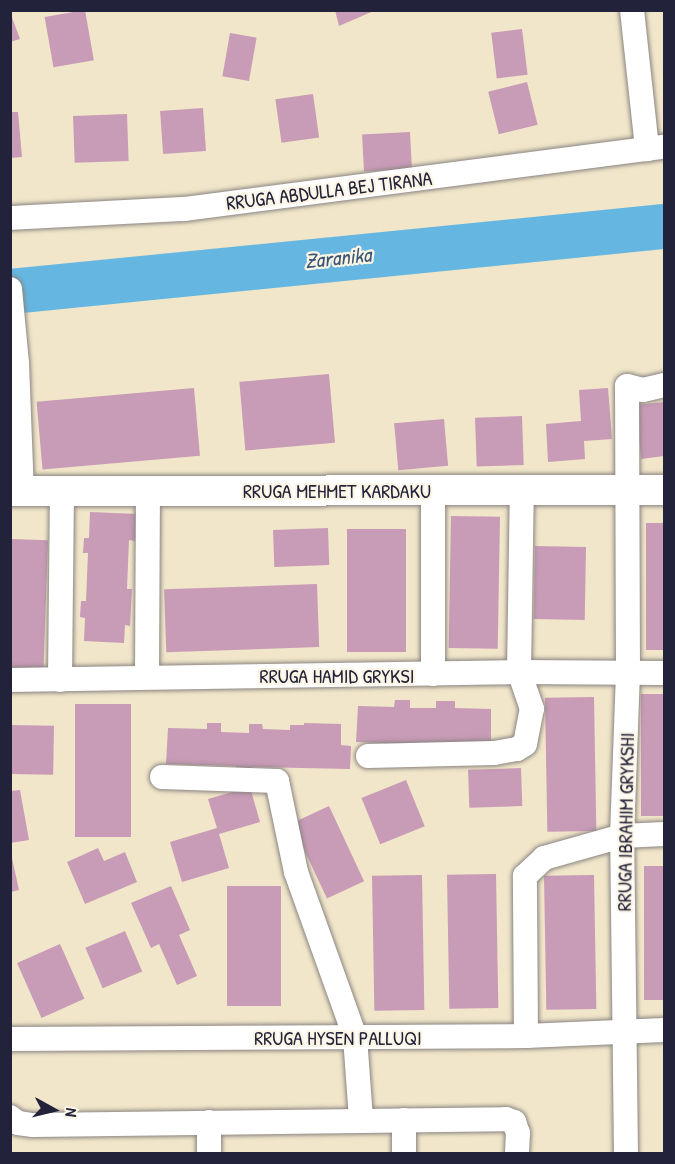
<!DOCTYPE html>
<html>
<head>
<meta charset="utf-8">
<style>
	body { margin:0 }
	#map { position:relative; width:675px; height:1164px; overflow:hidden; background:#f1e6c9; font-family:"Patrick Hand",sans-serif }
	div>[style] { position:absolute }
	.river>* { height:45px; margin:-22.5px; padding:0 22.5px; transform-origin:22.5px; border-radius:22.5px; background:#65b7e1 }
	.building>* { inset:0; background:#c89bb6; transform-origin:0 0 }
	.roads { filter:drop-shadow(0 0 2px #8a8482) drop-shadow(0 0 2px #8a8482) }
	.minor>* { height:24px; margin:-12px; padding:0 12px; transform-origin:12px; border-radius:12px; background:#fff }
	.tertiary>* { height:30px; margin:-15px; padding:0 15px; transform-origin:15px; border-radius:15px; background:#fff }
	span { translate:-50% -50%; white-space:nowrap; text-align:center; line-height:1.15; -webkit-text-stroke:4.5px #fcf5e5; paint-order:stroke }
	.street-label { font-size:20px; color:#22223b }
	.water-label { font-size:21px; color:#395675; font-style:italic }
	.frame { position:absolute; inset:0; border:12px solid #22223b; pointer-events:none }
	.north { position:absolute; left:24px; top:1080px; width:60px; height:60px; -webkit-text-stroke:4px #fcf5e5; paint-order:stroke; rotate:98deg; font-size:16px; font-weight:700; line-height:24px; text-align:center; color:#22223b }
	.north::after { content:''; display:block; margin:auto; width:21px; height:27px; background:#22223b; clip-path:polygon(50% 0,100% 100%,50% 72%,0 100%) }
</style>
</head>
<body>
<div id="map">
	<div class="river">
		<div style="left:10px;top:291px;width:657px;rotate:-5.68deg"></div>
	</div>
	<div class="building">
		<div style="left:85px;top:10px;width:51px;height:41px;rotate:80deg"></div>
		<div style="clip-path:polygon(335px 10px,376px 10px,339px 26px)"></div>
		<div style="clip-path:polygon(10px 12px,20px 39px,10px 42px)"></div>
		<div style="left:522px;top:29px;width:46px;height:31px;rotate:83deg"></div>
		<div style="left:230px;top:33px;width:27px;height:44px;rotate:10deg"></div>
		<div style="left:527px;top:82px;width:44px;height:40px;rotate:76deg"></div>
		<div style="left:313px;top:94px;width:44px;height:38px;rotate:82deg"></div>
		<div style="left:203px;top:108px;width:43px;height:43px;rotate:86deg"></div>
		<div style="clip-path:polygon(10px 112px,18px 112px,22px 157px,10px 158px)"></div>
		<div style="left:127px;top:114px;width:47px;height:54px;rotate:88deg"></div>
		<div style="left:410px;top:132px;width:37px;height:48px;rotate:87deg"></div>
		<div style="left:329px;top:374px;width:69px;height:90px;rotate:85deg"></div>
		<div style="left:194px;top:388px;width:68px;height:158px;rotate:85deg"></div>
		<div style="clip-path:polygon(608px 388px,612px 439px,584px 441px,585px 459px,548px 462px,546px 424px,581px 421px,579px 390px)"></div>
		<div style="clip-path:polygon(664px 402px,664px 456px,641px 459px,636px 405px)"></div>
		<div style="left:522px;top:416px;width:49px;height:47px;rotate:88deg"></div>
		<div style="left:444px;top:419px;width:47px;height:50px;rotate:85deg"></div>
		<div style="clip-path:polygon(90px 512px,138px 514px,136px 541px,129px 540px,127px 589px,132px 589px,130px 626px,125px 625px,124px 643px,84px 641px,85px 618px,80px 617px,81px 601px,86px 601px,88px 553px,83px 553px,84px 538px,89px 538px)"></div>
		<div style="left:451px;top:516px;width:49px;height:132px;rotate:1deg"></div>
		<div style="left:646px;top:523px;width:18px;height:127px"></div>
		<div style="left:328px;top:528px;width:37px;height:55px;rotate:88deg"></div>
		<div style="left:347px;top:529px;width:59px;height:123px"></div>
		<div style="left:11px;top:539px;width:37px;height:130px;rotate:2deg"></div>
		<div style="left:535px;top:546px;width:51px;height:73px;rotate:1deg"></div>
		<div style="left:317px;top:584px;width:63px;height:153px;rotate:88deg"></div>
		<div style="left:641px;top:694px;width:23px;height:122px"></div>
		<div style="left:594px;top:697px;width:134px;height:49px;rotate:89deg"></div>
		<div style="clip-path:polygon(395px 700px,410px 700px,410px 708px,436px 708px,436px 701px,455px 701px,455px 708px,491px 709px,491px 744px,384px 747px,384px 743px,356px 742px,358px 706px,394px 707px)"></div>
		<div style="left:75px;top:704px;width:56px;height:133px"></div>
		<div style="clip-path:polygon(207px 723px,221px 723px,221px 732px,249px 733px,249px 724px,262px 724px,263px 729px,290px 730px,290px 725px,304px 725px,304px 723px,341px 724px,341px 745px,351px 746px,350px 769px,252px 767px,252px 773px,235px 772px,236px 766px,166px 764px,168px 728px,207px 729px)"></div>
		<div style="left:10px;top:725px;width:44px;height:49px;rotate:1deg"></div>
		<div style="left:521px;top:768px;width:38px;height:53px;rotate:88deg"></div>
		<div style="left:406px;top:780px;width:50px;height:48px;rotate:68deg"></div>
		<div style="clip-path:polygon(250px 787px,260px 822px,219px 834px,229px 868px,182px 882px,170px 842px,217px 828px,208px 799px)"></div>
		<div style="clip-path:polygon(20px 790px,29px 840px,10px 843px,10px 791px)"></div>
		<div style="left:329px;top:806px;width:83px;height:41px;rotate:65deg"></div>
		<div style="clip-path:polygon(98px 848px,104px 861px,125px 852px,137px 882px,85px 904px,67px 862px)"></div>
		<div style="clip-path:polygon(10px 849px,19px 890px,10px 892px)"></div>
		<div style="left:664px;top:866px;width:134px;height:20px;rotate:90deg"></div>
		<div style="left:496px;top:874px;width:134px;height:49px;rotate:89deg"></div>
		<div style="left:422px;top:875px;width:135px;height:50px;rotate:89deg"></div>
		<div style="left:594px;top:875px;width:134px;height:50px;rotate:89deg"></div>
		<div style="clip-path:polygon(171px 886px,190px 930px,179px 935px,197px 976px,177px 985px,159px 944px,151px 948px,131px 903px)"></div>
		<div style="left:227px;top:886px;width:54px;height:120px"></div>
		<div style="left:125px;top:931px;width:44px;height:43px;rotate:67deg"></div>
		<div style="left:60px;top:944px;width:60px;height:47px;rotate:66deg"></div>
	</div>
	<div class="roads">
		<div class="minor">
			<div style="left:632px;top:10px;width:140px;rotate:83.8deg"></div>
			<div style="left:10px;top:218px;width:174px;rotate:-3deg"></div>
			<div style="left:184px;top:209px;width:484px;rotate:-7.4deg"></div>
			<div style="left:10px;top:289px;width:74px;rotate:84.6deg"></div>
			<div style="left:17px;top:363px;width:128px;rotate:87.8deg"></div>
			<div style="left:433px;top:491px;width:183px;rotate:90deg"></div>
			<div style="left:147px;top:676px;width:187px;rotate:-89.7deg"></div>
			<div style="left:10px;top:680px;width:509px;rotate:-0.9deg"></div>
			<div style="left:519px;top:672px;width:145px;rotate:0.4deg"></div>
			<div style="left:60px;top:680px;width:190px;rotate:-89.4deg"></div>
			<div style="left:368px;top:756px;width:126px;rotate:-1.4deg"></div>
			<div style="left:494px;top:753px;width:23px;rotate:-10deg"></div>
			<div style="left:517px;top:749px;width:9px;rotate:-32deg"></div>
			<div style="left:525px;top:744px;width:36px;rotate:-79deg"></div>
			<div style="left:532px;top:709px;width:39px;rotate:-109deg"></div>
			<div style="left:519px;top:672px;width:181px;rotate:-89.1deg"></div>
			<div style="left:162px;top:777px;width:115px;rotate:2deg"></div>
			<div style="left:277px;top:781px;width:93px;rotate:78.2deg"></div>
			<div style="left:296px;top:872px;width:175px;rotate:70.3deg"></div>
			<div style="left:355px;top:1037px;width:82px;rotate:85.8deg"></div>
			<div style="left:526px;top:1036px;width:160px;rotate:-90.4deg"></div>
			<div style="left:525px;top:876px;width:26px;rotate:-43deg"></div>
			<div style="left:544px;top:858px;width:81px;rotate:-15.8deg"></div>
			<div style="left:622px;top:836px;width:42px;rotate:-2.7deg"></div>
			<div style="left:10px;top:1039px;width:516px;rotate:-0.33deg"></div>
			<div style="left:526px;top:1036px;width:138px;rotate:-2.5deg"></div>
			<div style="left:10px;top:1117px;width:10px;rotate:37deg"></div>
			<div style="left:18px;top:1123px;width:15px;rotate:8deg"></div>
			<div style="left:33px;top:1125px;width:473px;rotate:-0.7deg"></div>
			<div style="left:506px;top:1119px;width:9px;rotate:21deg"></div>
			<div style="left:514px;top:1122px;width:12px;rotate:70deg"></div>
			<div style="left:518px;top:1133px;width:21px;rotate:93deg"></div>
			<div style="left:404px;top:1120px;width:34px;rotate:90deg"></div>
			<div style="left:209px;top:1154px;width:32px;rotate:-90deg"></div>
			<div style="left:626px;top:1154px;width:318px;rotate:-90.7deg"></div>
			<div style="left:622px;top:836px;width:165px;rotate:-87.9deg"></div>
			<div style="left:628px;top:671px;width:285px;rotate:-90.2deg"></div>
			<div style="left:627px;top:386px;width:16px;rotate:14deg"></div>
			<div style="left:643px;top:390px;width:22px;rotate:-13deg"></div>
		</div>
		<div class="tertiary">
			<div style="left:10px;top:491px;width:654px;rotate:-0.09deg"></div>
		</div>
	</div>
	<div class="street-label">
		<span style="left:329px;top:190px;rotate:-7deg">RRUGA ABDULLA BEJ TIRANA</span>
		<span style="left:337px;top:490px">RRUGA MEHMET KARDAKU</span>
		<span style="left:337px;top:675px">RRUGA HAMID GRYKSI</span>
		<span style="left:625px;top:822px;rotate:-89deg">RRUGA IBRAHIM GRYKSHI</span>
		<span style="left:338px;top:1037px">RRUGA HYSEN PALLUQI</span>
	</div>
	<div class="water-label">
		<span style="left:338px;top:258px;rotate:-6deg">Zaranika</span>
	</div>
	<div class="frame"></div>
	<div class="north">N</div>
</div>
</body>
</html>
